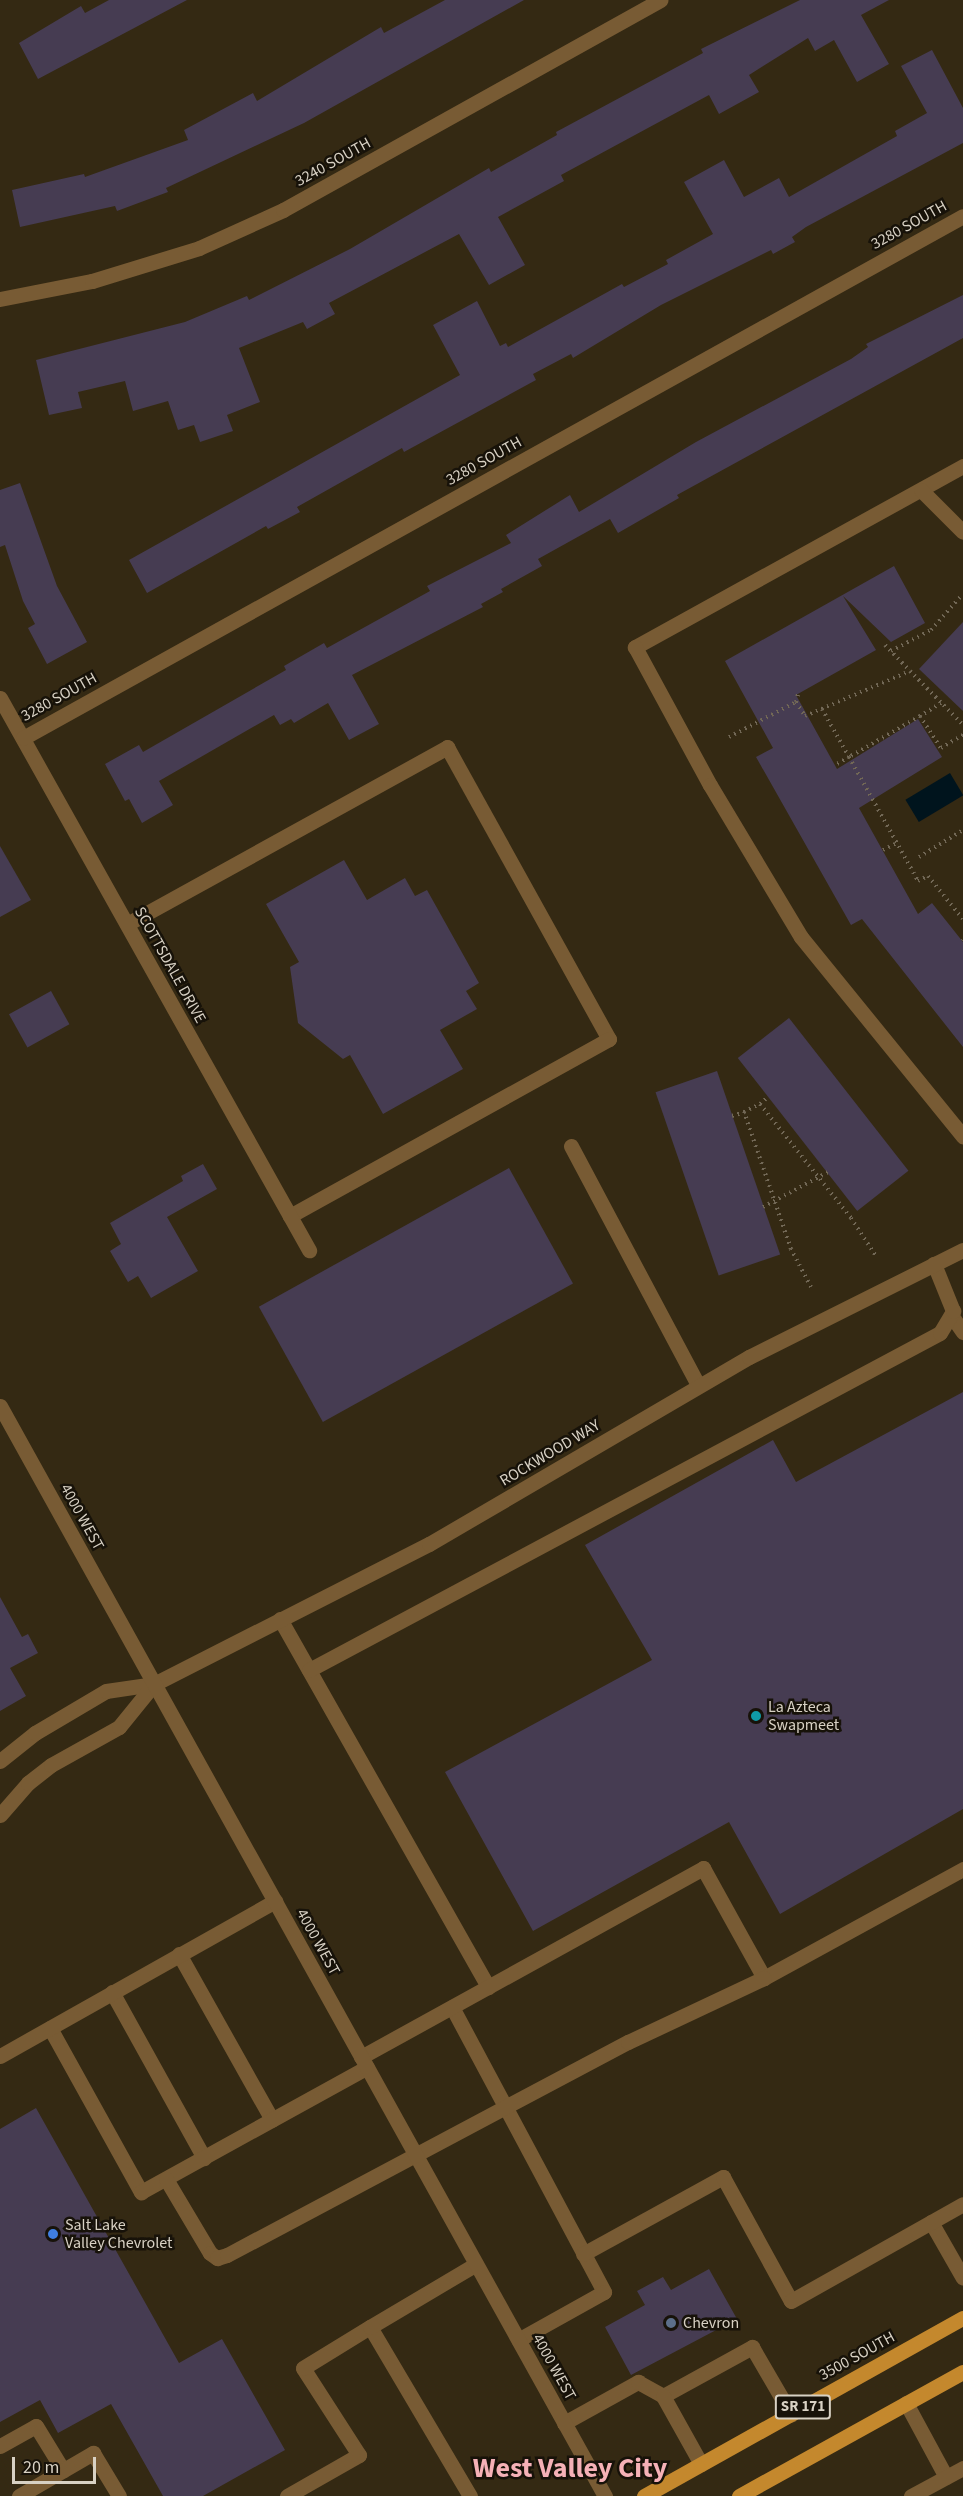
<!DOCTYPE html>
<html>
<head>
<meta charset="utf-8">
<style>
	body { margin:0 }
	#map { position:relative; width:963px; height:2496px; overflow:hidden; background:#342913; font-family:"Source Sans 3",sans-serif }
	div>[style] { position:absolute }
	.water>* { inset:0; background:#00141d; transform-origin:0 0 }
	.building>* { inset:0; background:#463c52; transform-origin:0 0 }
	.path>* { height:4px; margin-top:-2px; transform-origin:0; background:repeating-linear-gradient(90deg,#726856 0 1.5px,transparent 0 6px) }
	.service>* { height:15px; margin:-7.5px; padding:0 7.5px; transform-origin:7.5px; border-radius:7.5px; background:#785b34 }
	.minor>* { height:15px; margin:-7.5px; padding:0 7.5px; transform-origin:7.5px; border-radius:7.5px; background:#785b34 }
	.tertiary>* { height:15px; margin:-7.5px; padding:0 7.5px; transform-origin:7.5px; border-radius:7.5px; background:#785b34 }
	.primary>* { height:15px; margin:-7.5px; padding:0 7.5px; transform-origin:7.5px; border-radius:7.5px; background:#c4882d }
	.dots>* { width:16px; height:16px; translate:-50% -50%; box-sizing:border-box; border:3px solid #171209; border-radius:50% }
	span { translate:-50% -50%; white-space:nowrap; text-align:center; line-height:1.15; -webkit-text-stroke:5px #171209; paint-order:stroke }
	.shield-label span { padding:2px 4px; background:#171209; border:2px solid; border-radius:4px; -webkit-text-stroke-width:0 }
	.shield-label { font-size:15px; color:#d8d1c4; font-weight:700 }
	.street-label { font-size:16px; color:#d8d1c4 }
	.poi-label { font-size:16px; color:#d8d1c4 }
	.left { translate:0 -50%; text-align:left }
	.town-label { font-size:28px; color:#f5b1b7; font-weight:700 }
	.scale { position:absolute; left:12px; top:2457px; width:84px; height:27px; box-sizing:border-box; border:3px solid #d8d1c4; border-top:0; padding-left:8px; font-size:18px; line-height:21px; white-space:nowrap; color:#d8d1c4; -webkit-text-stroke:4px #171209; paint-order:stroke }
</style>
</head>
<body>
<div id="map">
	<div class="water">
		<div style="left:950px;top:773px;width:26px;height:52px;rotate:59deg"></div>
	</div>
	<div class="building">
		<div style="clip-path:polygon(109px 0,187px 0,38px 79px,19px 43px,81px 6px,85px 13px)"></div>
		<div style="clip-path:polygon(445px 0,524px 0,304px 123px,166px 188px,168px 192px,117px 211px,115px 206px,20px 227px,12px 190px,84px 174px,85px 177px,188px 140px,184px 130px,253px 93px,257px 101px,381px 27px,384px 33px)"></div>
		<div style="clip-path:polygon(800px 0,889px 0,861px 15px,889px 64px,857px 82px,834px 40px,815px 51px,808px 38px,749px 75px,759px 92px,719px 114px,709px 95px,561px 175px,564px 181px,498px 217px,525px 265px,489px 285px,459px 234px,329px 303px,335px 314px,307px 329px,303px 322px,239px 348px,260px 402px,227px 415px,233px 431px,200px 442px,194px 425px,178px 430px,168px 401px,133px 411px,125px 381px,78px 392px,82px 408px,49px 415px,36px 360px,185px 322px,247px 296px,249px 300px,350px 249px,489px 168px,491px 172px,557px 135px,556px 132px,703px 53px,701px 49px)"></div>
		<div style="clip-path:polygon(932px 50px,963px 108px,963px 143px,806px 227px,792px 237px,795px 242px,773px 254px,771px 250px,661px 305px,573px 358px,571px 354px,533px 374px,536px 380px,404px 452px,402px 448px,297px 507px,300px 512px,268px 529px,266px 526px,147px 593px,129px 560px,460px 375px,433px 325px,477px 301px,500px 346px,506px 343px,508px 347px,622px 284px,624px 287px,668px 264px,666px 260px,713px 234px,684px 182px,724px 160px,744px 197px,779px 178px,789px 197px,897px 136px,895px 131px,927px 113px,901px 66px)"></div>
		<div style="clip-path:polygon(963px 295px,963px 338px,677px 495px,679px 498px,618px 533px,610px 519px,538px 559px,542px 566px,501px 589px,503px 592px,481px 604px,483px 607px,352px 675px,379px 724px,349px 740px,328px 703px,294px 723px,291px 719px,280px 725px,274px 715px,159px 781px,173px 805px,142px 823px,129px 799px,125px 801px,105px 764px,139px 745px,143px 752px,286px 670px,284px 666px,324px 643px,327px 648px,430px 591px,427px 586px,511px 543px,506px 535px,570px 495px,579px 512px,696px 442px,851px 359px,868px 347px,866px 344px)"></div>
		<div style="clip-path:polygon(20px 483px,57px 586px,87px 642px,47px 664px,28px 628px,35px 624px,23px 601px,5px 545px,0 547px,0 490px)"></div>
		<div style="clip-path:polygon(894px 566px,925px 623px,891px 642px,843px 596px,876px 650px,796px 695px,837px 769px,918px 719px,942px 757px,859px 808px,918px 914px,932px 903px,963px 942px,963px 1047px,862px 919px,851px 925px,756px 757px,773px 748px,725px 661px)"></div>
		<div style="clip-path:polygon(963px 622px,963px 711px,919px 669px)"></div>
		<div style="clip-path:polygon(0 846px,31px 900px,0 917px)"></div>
		<div style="clip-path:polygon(344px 860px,367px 900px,405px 878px,415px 896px,427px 890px,479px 983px,466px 991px,477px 1009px,440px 1030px,463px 1069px,383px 1114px,350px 1055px,343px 1059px,298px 1023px,290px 967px,299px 962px,266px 904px)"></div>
		<div style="left:51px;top:991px;width:38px;height:48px;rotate:61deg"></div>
		<div style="left:789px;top:1018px;width:194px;height:65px;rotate:52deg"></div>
		<div style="left:717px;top:1071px;width:194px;height:65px;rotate:71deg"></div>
		<div style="clip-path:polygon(203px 1164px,217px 1189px,167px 1217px,198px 1271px,151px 1298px,138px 1276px,128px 1282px,110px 1251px,121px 1244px,110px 1223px,183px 1181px,181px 1176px)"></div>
		<div style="left:509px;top:1168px;width:132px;height:286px;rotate:61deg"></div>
		<div style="clip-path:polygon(963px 1392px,963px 1809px,780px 1914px,729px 1822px,533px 1931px,445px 1772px,652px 1660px,585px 1545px,773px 1440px,796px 1482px)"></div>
		<div style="clip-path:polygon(0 1597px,22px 1637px,28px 1634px,38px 1653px,10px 1668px,26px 1696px,0 1711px)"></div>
		<div style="clip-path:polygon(36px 2108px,179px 2363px,222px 2339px,285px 2450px,203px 2496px,163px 2496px,111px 2404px,58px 2433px,40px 2400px,0 2422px,0 2129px)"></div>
		<div style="clip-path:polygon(709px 2269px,737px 2319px,631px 2375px,605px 2327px,645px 2305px,637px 2291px,663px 2277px,671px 2290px)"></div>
	</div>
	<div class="path">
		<div style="left:885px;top:645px;width:36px;rotate:46deg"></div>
		<div style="left:891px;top:651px;width:45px;rotate:-27.7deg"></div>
		<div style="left:931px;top:630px;width:47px;rotate:-48.5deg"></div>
		<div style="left:796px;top:702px;width:8px;rotate:-76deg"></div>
		<div style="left:941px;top:703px;width:25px;rotate:148deg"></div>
		<div style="left:920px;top:716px;width:38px;rotate:57deg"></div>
		<div style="left:941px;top:748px;width:26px;rotate:-31deg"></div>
		<div style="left:822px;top:709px;width:55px;rotate:60.6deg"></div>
		<div style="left:849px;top:757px;width:16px;rotate:150deg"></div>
		<div style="left:920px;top:716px;width:82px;rotate:150deg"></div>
		<div style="left:849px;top:757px;width:142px;rotate:60.9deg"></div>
		<div style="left:918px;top:881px;width:11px;rotate:-27deg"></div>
		<div style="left:928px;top:876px;width:55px;rotate:50.9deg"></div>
		<div style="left:729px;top:737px;width:76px;rotate:-27.6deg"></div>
		<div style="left:796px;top:702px;width:17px;rotate:57deg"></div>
		<div style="left:805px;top:716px;width:114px;rotate:-23.2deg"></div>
		<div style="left:910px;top:671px;width:76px;rotate:45.5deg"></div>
		<div style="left:883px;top:850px;width:16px;rotate:-27deg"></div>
		<div style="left:919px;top:857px;width:52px;rotate:-31.5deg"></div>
		<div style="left:962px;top:941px;width:1px;rotate:-45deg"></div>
		<div style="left:760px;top:1104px;width:11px;rotate:-41deg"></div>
		<div style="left:732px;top:1116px;width:13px;rotate:-18deg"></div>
		<div style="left:763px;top:1207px;width:74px;rotate:-28.3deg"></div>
		<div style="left:811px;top:1287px;width:43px;rotate:-117.8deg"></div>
		<div style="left:791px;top:1249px;width:145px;rotate:-108.9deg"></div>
		<div style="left:744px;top:1112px;width:18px;rotate:-27deg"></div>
		<div style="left:760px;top:1104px;width:146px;rotate:51.4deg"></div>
		<div style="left:851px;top:1218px;width:45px;rotate:56.7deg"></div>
	</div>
	<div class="service">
		<div style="left:963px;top:466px;width:375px;rotate:151.1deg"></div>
		<div style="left:635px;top:647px;width:157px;rotate:61.5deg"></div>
		<div style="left:710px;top:785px;width:177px;rotate:59.1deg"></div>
		<div style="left:801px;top:937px;width:257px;rotate:50.9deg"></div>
		<div style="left:921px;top:490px;width:59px;rotate:45deg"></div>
		<div style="left:127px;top:924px;width:366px;rotate:-28.9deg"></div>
		<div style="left:447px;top:747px;width:334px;rotate:61deg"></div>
		<div style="left:609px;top:1039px;width:365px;rotate:151deg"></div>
		<div style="left:571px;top:1146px;width:271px;rotate:62deg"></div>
		<div style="left:951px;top:1315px;width:21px;rotate:55deg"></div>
		<div style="left:280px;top:1619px;width:423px;rotate:60.5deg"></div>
		<div style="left:309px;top:1670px;width:715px;rotate:-28.11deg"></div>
		<div style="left:940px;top:1333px;width:26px;rotate:-59deg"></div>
		<div style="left:953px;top:1311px;width:51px;rotate:-112deg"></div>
		<div style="left:179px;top:1954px;width:190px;rotate:60.7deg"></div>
		<div style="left:112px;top:1992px;width:190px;rotate:61deg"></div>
		<div style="left:452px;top:2007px;width:323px;rotate:61.9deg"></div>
		<div style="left:604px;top:2292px;width:98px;rotate:150.8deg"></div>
		<div style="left:50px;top:2028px;width:188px;rotate:61deg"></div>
		<div style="left:141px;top:2192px;width:258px;rotate:-28.9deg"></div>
		<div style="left:0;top:2056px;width:316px;rotate:-29.4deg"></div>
		<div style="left:361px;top:2057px;width:391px;rotate:-28.9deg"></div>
		<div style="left:703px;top:1868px;width:126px;rotate:61deg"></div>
		<div style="left:764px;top:1978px;width:227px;rotate:-28.7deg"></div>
		<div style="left:166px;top:2179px;width:86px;rotate:59.3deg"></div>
		<div style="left:210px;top:2253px;width:9px;rotate:36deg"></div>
		<div style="left:217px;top:2258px;width:10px;rotate:-17deg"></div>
		<div style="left:227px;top:2255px;width:454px;rotate:-28deg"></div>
		<div style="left:628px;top:2042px;width:150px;rotate:-25.2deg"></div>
		<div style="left:931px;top:2222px;width:64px;rotate:60.3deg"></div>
		<div style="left:583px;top:2254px;width:160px;rotate:-28.8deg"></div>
		<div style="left:723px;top:2177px;width:141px;rotate:61.3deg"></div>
		<div style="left:791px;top:2301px;width:197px;rotate:-29.4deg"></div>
		<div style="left:663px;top:2396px;width:102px;rotate:-28.8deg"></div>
		<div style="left:752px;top:2347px;width:78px;rotate:59.8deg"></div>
		<div style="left:906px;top:2403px;width:84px;rotate:61.6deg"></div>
		<div style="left:564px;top:2423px;width:85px;rotate:-29deg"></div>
		<div style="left:638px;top:2382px;width:29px;rotate:29deg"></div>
		<div style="left:663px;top:2396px;width:78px;rotate:60.8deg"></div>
		<div style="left:0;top:2446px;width:41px;rotate:-29.1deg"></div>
		<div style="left:36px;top:2426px;width:52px;rotate:58.5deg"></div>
		<div style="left:19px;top:2496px;width:86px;rotate:-30.2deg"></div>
		<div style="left:93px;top:2453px;width:50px;rotate:58.8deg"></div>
		<div style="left:287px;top:2496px;width:83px;rotate:-29.7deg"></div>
		<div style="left:359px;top:2455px;width:103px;rotate:-122.8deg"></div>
		<div style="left:303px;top:2368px;width:79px;rotate:-31.5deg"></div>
		<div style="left:470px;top:2496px;width:196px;rotate:-120.6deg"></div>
		<div style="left:370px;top:2327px;width:123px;rotate:-30.7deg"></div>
		<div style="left:911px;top:2496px;width:59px;rotate:-28.3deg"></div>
	</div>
	<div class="minor">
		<div style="left:0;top:299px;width:94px;rotate:-11.1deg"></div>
		<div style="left:92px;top:281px;width:112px;rotate:-17.1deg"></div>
		<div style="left:199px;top:248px;width:92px;rotate:-24.3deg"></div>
		<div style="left:283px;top:210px;width:432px;rotate:-29.1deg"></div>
		<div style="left:0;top:698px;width:633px;rotate:60.76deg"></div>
		<div style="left:23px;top:738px;width:1075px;rotate:-29.04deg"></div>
		<div style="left:0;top:1761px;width:45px;rotate:-38.7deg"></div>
		<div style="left:35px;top:1733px;width:82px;rotate:-30.6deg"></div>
		<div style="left:106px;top:1691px;width:49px;rotate:-8.3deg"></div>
		<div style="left:154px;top:1684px;width:309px;rotate:-27deg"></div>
		<div style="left:429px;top:1544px;width:371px;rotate:-30.3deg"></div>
		<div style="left:749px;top:1357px;width:239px;rotate:-26.6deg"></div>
		<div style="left:0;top:1815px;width:43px;rotate:-48.8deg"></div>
		<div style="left:28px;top:1783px;width:29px;rotate:-38deg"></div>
		<div style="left:51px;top:1765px;width:78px;rotate:-29.2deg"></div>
		<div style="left:119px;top:1727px;width:55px;rotate:-50.9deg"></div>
	</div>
	<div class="tertiary">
		<div style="left:0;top:1406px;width:1247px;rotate:60.97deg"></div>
	</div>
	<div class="primary">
		<div style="left:644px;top:2496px;width:365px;rotate:-29.2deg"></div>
		<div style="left:739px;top:2496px;width:256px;rotate:-29deg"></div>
	</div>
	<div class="dots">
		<div style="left:756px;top:1716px;background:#0f9aa8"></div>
		<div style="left:53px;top:2234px;background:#3f7fe0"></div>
		<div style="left:671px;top:2323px;background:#5c6f8a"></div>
	</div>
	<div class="shield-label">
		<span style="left:803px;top:2407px">SR 171</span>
	</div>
	<div class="street-label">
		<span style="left:333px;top:162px;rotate:-29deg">3240 SOUTH</span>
		<span style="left:909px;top:225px;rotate:-29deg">3280 SOUTH</span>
		<span style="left:484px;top:461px;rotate:-29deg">3280 SOUTH</span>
		<span style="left:59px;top:697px;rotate:-29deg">3280 SOUTH</span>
		<span style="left:170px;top:965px;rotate:61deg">SCOTTSDALE DRIVE</span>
		<span style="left:550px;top:1453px;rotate:-31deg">ROCKWOOD WAY</span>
		<span style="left:82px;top:1517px;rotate:61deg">4000 WEST</span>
		<span style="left:318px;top:1942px;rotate:61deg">4000 WEST</span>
		<span style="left:857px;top:2356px;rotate:-29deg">3500 SOUTH</span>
		<span style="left:554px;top:2367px;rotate:61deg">4000 WEST</span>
	</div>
	<div class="poi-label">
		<span class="left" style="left:768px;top:1716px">La Azteca<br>Swapmeet</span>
		<span class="left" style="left:65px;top:2234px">Salt Lake<br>Valley Chevrolet</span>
		<span class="left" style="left:683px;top:2323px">Chevron</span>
	</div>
	<div class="town-label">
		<span style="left:570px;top:2468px">West Valley City</span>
	</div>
	<div class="scale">20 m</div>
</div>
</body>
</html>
